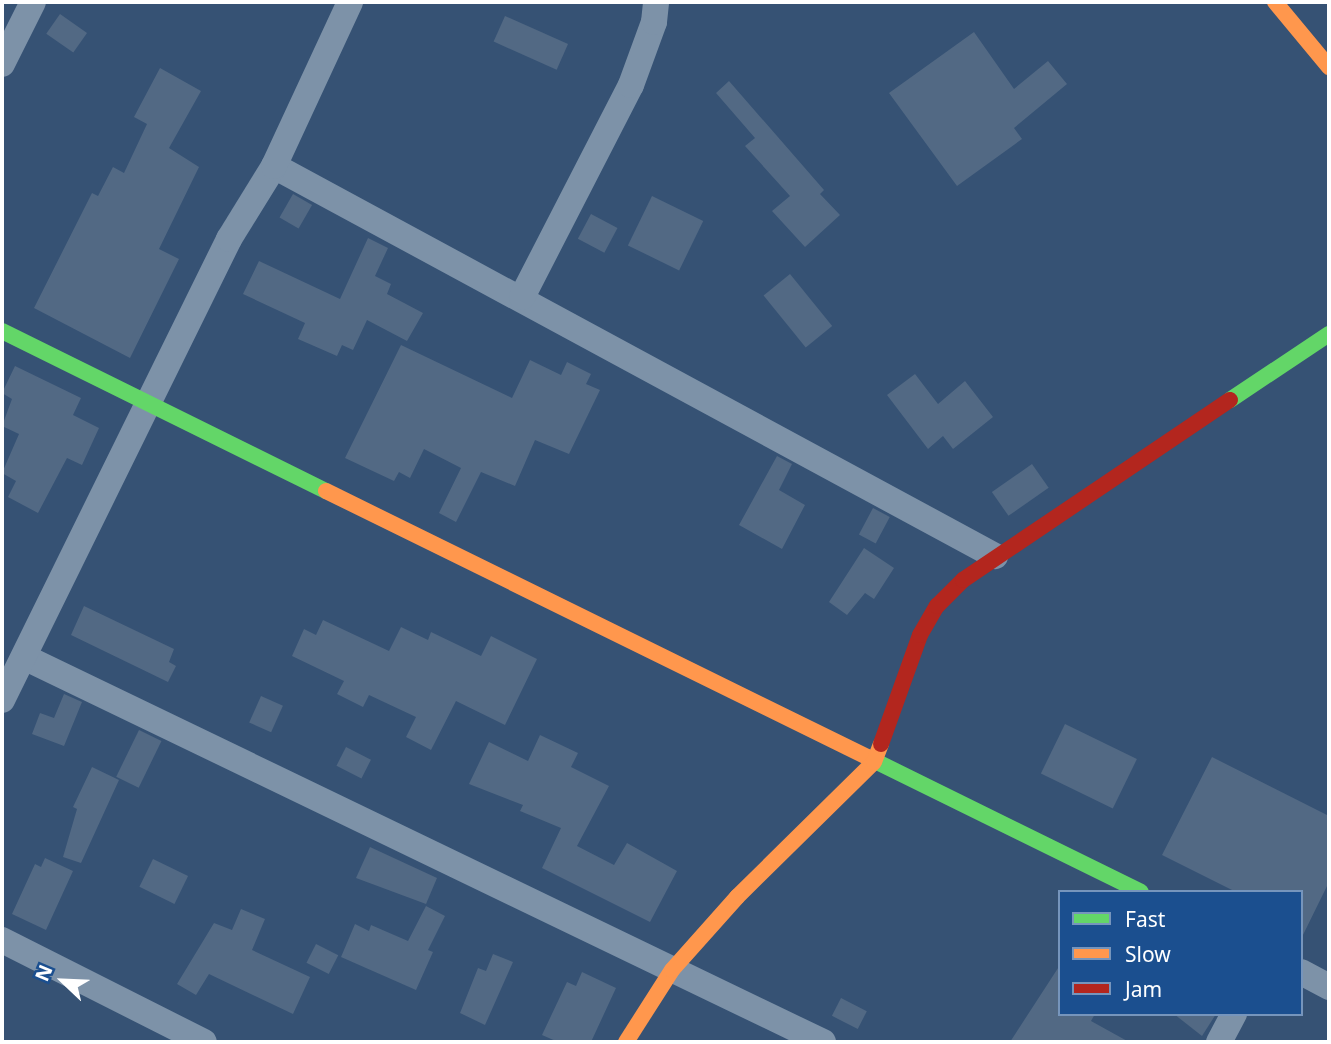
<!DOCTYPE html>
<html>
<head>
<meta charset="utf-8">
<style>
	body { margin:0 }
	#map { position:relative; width:1331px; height:1044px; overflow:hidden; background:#365274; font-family:"Noto Sans",sans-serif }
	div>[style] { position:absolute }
	.building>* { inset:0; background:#526984; transform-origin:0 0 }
	.street>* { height:26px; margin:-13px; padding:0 13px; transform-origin:13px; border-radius:13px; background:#7d92a8 }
	.fast>* { height:16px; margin:-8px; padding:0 8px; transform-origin:8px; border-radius:8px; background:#63d668 }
	.slow>* { height:16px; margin:-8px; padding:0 8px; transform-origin:8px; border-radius:8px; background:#ff974d }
	.jam>* { height:16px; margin:-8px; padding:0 8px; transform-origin:8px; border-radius:8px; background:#b3261e }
	span { translate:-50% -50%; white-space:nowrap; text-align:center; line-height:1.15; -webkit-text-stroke:7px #1b4f8f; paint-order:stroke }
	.frame { position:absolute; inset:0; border:4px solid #fff; pointer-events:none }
	.legend { position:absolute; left:1058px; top:890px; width:245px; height:126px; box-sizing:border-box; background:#1b4f8f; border:2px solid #7695bc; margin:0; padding:9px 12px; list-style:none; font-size:21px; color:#fff }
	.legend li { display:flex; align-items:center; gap:14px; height:35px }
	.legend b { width:35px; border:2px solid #7695bc }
	.north { position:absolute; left:28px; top:946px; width:70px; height:70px; -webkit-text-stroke:5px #1b4f8f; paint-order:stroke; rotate:293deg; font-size:19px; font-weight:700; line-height:28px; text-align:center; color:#fff }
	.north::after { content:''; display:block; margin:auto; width:24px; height:32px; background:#fff; clip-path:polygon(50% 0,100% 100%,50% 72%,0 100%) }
</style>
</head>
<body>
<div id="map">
	<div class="building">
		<div style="left:60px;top:14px;width:33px;height:24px;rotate:35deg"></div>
		<div style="left:505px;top:16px;width:69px;height:28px;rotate:24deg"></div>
		<div style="clip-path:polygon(974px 32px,1014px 89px,1048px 61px,1067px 84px,1014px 128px,1022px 139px,957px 186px,889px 93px)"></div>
		<div style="clip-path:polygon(160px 68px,201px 91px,169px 148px,199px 167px,159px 249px,179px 259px,130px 358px,34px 308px,92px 193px,98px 196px,113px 167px,124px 173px,147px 124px,134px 117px)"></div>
		<div style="clip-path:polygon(729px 81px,824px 190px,820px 194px,840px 215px,805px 247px,772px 211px,790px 196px,745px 146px,755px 138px,716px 93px)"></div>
		<div style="left:293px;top:194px;width:22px;height:27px;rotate:30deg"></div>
		<div style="left:652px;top:196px;width:57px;height:55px;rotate:26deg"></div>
		<div style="left:591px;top:214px;width:30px;height:28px;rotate:28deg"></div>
		<div style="clip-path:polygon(368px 238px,388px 248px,375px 276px,391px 284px,387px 294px,423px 313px,407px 341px,367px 320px,353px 350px,342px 345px,337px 356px,298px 339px,305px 323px,243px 294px,259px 261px,340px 299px)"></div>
		<div style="left:790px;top:274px;width:67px;height:34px;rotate:51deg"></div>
		<div style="clip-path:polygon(401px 345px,512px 398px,530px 360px,561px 375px,567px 362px,591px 374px,586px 384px,600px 390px,569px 454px,535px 440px,515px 486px,481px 472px,456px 522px,439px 513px,461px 468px,424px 449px,410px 478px,399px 472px,394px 481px,345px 458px)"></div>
		<div style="clip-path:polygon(15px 366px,81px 398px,73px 415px,99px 428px,82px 465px,67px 458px,38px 513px,8px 497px,16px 481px,2px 473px,19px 434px,2px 426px,12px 399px,2px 393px)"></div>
		<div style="clip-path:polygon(915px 374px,938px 404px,965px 381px,993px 417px,953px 449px,943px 436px,928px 449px,887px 395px)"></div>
		<div style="clip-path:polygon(777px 456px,792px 464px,779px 490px,805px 505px,782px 549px,739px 525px)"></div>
		<div style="left:1032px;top:464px;width:29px;height:49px;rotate:55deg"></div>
		<div style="left:873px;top:508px;width:19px;height:30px;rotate:28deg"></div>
		<div style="clip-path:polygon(864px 548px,894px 568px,874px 599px,865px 593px,847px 615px,829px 602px)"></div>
		<div style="clip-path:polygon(84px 606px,174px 649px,169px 662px,176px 666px,168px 682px,71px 635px)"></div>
		<div style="clip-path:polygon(323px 620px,389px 651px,401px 627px,428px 640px,431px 632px,481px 656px,491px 636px,537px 659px,505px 725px,456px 701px,431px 750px,406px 737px,416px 717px,369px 695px,363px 707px,337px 694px,344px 681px,292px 656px,304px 629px,316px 635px)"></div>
		<div style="clip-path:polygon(64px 694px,82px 702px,64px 746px,32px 734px,40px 713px,54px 718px)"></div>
		<div style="left:261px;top:696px;width:24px;height:29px;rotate:24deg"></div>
		<div style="left:1065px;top:724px;width:80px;height:55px;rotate:26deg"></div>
		<div style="left:139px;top:730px;width:25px;height:52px;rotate:26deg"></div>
		<div style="clip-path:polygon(540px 735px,578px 753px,571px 767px,609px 786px,577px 846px,614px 865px,627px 843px,677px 871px,650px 922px,542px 868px,561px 828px,520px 811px,523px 805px,469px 784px,489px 742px,528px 761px)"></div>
		<div style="left:346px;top:747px;width:28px;height:21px;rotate:27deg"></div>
		<div style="clip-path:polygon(1212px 757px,1329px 816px,1329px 882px,1301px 939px,1301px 892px,1236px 892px,1162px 855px)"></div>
		<div style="clip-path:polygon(92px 767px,119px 780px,81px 863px,63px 857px,77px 809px,73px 807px)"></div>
		<div style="clip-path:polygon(370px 847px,437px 878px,426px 904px,356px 878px)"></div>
		<div style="clip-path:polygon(45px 858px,73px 871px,46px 930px,12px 914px,35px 864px,41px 867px)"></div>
		<div style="left:153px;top:859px;width:39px;height:31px;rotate:26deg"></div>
		<div style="clip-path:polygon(426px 906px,445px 916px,428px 950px,433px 952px,416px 990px,341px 957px,355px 924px,369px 931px,371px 925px,408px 941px)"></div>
		<div style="clip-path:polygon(241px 909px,265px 919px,252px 950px,310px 977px,293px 1014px,209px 974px,196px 995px,177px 984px,214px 923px,232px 930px)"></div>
		<div style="left:316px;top:944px;width:25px;height:21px;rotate:27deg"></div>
		<div style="clip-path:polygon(493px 954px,513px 962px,485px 1025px,460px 1013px,478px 968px,486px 971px)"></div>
		<div style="clip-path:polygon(1060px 965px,1060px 1014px,1095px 1014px,1091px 1021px,1129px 1042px,1010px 1042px)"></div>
		<div style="clip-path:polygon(582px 972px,616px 988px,591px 1042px,558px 1042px,542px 1035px,567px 982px,576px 986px)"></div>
		<div style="left:841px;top:998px;width:29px;height:20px;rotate:27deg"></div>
		<div style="clip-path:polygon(1174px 1014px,1216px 1014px,1202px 1036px)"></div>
	</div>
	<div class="street">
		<div style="left:2px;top:64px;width:69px;rotate:-63.4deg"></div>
		<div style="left:274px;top:166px;width:820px;rotate:28.41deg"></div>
		<div style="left:522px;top:297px;width:238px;rotate:-62.8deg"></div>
		<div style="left:631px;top:85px;width:67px;rotate:-69.9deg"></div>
		<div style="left:654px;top:22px;width:20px;rotate:-84deg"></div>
		<div style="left:24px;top:657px;width:887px;rotate:25.73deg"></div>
		<div style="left:2px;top:700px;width:514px;rotate:-63.78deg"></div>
		<div style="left:229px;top:239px;width:86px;rotate:-58.3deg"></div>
		<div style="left:274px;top:166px;width:181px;rotate:-65.1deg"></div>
		<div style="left:2px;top:940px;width:226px;rotate:26.8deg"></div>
		<div style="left:1301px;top:972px;width:32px;rotate:28deg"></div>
		<div style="left:1219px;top:1042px;width:32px;rotate:-62deg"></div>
	</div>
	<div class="fast">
		<div style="left:2px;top:331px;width:361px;rotate:26.3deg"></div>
		<div style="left:1230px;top:400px;width:119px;rotate:-33.7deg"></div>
		<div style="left:867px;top:757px;width:305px;rotate:26.2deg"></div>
	</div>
	<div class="slow">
		<div style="left:1275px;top:2px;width:85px;rotate:50.3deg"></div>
		<div style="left:326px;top:491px;width:603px;rotate:26.18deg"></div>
		<div style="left:626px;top:1042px;width:85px;rotate:-57.4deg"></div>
		<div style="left:672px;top:970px;width:98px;rotate:-48.3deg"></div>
		<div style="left:737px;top:897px;width:192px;rotate:-44.6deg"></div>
		<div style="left:874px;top:762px;width:19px;rotate:-69deg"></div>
	</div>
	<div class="jam">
		<div style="left:881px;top:744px;width:116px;rotate:-70.3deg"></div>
		<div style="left:920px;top:635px;width:34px;rotate:-60deg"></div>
		<div style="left:937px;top:606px;width:37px;rotate:-45deg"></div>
		<div style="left:963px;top:580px;width:322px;rotate:-34deg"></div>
	</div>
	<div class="frame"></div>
	<ul class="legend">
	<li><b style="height:9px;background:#63d668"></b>Fast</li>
	<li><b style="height:9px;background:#ff974d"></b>Slow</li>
	<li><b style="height:9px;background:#b3261e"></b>Jam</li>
	</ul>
	<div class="north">N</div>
</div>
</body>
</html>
